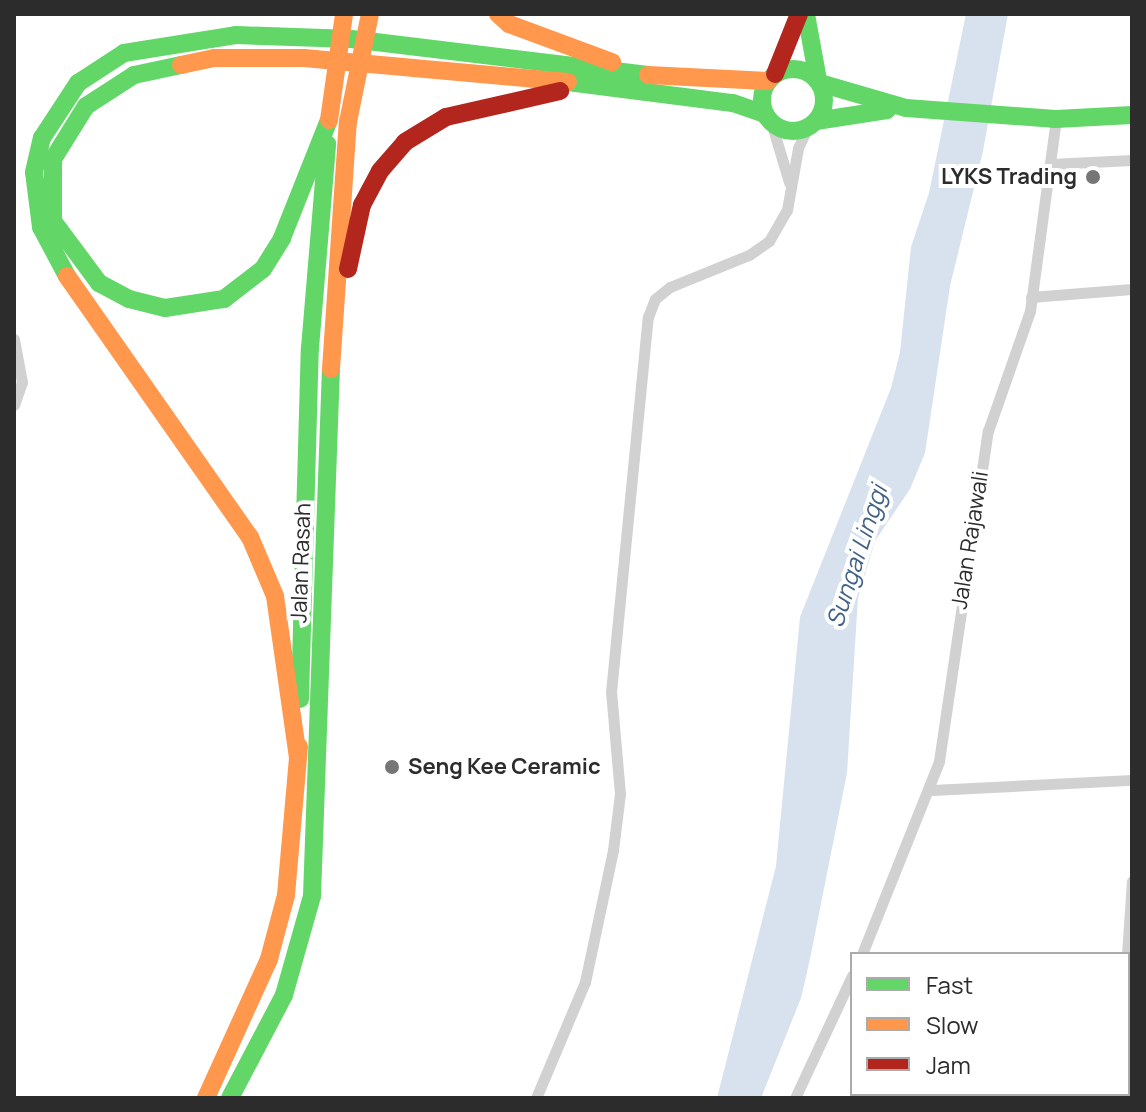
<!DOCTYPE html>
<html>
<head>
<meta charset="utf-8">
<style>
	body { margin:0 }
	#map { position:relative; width:1146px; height:1112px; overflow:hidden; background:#fff; font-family:Manrope,sans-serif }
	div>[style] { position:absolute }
	.water>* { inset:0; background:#d8e2ee }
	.street>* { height:11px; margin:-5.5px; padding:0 5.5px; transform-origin:5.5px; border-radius:5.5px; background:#d1d1d1 }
	.fast>* { height:18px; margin:-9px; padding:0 9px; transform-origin:9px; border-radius:9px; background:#63d668 }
	.fast>.ring { margin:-9px; padding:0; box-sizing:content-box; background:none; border:18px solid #63d668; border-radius:50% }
	.slow>* { height:18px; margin:-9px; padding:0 9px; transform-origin:9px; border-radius:9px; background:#ff974d }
	.jam>* { height:18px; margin:-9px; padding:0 9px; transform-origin:9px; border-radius:9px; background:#b3261e }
	.slow-bridge>* { height:18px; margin:-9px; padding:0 9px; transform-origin:9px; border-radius:9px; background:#ff974d }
	.dots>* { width:22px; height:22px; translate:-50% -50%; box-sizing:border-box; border:4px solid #fff; border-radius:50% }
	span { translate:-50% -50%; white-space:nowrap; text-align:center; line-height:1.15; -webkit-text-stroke:8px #fff; paint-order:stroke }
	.poi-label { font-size:22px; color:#2c2c2c; font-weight:700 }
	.right { translate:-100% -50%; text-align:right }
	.left { translate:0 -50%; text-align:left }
	.street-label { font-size:22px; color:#2c2c2c }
	.water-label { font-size:24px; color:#416186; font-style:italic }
	.frame { position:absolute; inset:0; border:16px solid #2c2c2c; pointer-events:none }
	.legend { position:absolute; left:850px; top:952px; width:280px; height:144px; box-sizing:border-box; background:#fff; border:2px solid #ababab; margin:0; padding:10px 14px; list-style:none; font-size:24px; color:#2c2c2c }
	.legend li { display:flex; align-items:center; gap:16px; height:40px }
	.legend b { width:40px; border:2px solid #ababab }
</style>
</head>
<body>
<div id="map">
	<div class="water">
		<div style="clip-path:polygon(966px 14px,1008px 14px,983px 151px,950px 286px,925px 453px,910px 489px,875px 541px,858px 598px,847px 773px,810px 959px,801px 998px,761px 1098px,717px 1098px,776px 866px,800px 617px,891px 388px,900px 352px,911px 247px,929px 193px)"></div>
	</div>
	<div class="street">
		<div style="left:771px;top:122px;width:63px;rotate:73.3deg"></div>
		<div style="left:1050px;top:164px;width:82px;rotate:-2.8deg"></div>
		<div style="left:1031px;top:297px;width:101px;rotate:-4.5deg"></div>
		<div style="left:14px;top:339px;width:44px;rotate:79.5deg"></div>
		<div style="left:22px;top:382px;width:24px;rotate:109deg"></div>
		<div style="left:932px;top:790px;width:200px;rotate:-2.9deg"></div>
		<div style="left:862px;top:954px;width:208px;rotate:-68.2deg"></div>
		<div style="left:939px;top:761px;width:334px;rotate:-81.6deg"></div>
		<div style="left:988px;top:431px;width:127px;rotate:-70.7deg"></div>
		<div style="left:1030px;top:311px;width:194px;rotate:-82.3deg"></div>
		<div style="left:1127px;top:954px;width:73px;rotate:-86.1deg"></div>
		<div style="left:536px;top:1098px;width:126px;rotate:-67.1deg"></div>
		<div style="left:585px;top:982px;width:135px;rotate:-78deg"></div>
		<div style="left:613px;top:850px;width:56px;rotate:-82.9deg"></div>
		<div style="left:620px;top:794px;width:102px;rotate:-95deg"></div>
		<div style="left:611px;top:692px;width:377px;rotate:-84.4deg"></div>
		<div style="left:648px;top:317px;width:19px;rotate:-69deg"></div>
		<div style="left:655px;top:299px;width:19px;rotate:-39deg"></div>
		<div style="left:670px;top:287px;width:85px;rotate:-22.1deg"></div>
		<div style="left:749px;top:255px;width:24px;rotate:-35deg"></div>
		<div style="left:769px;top:241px;width:36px;rotate:-60deg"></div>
		<div style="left:787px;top:210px;width:63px;rotate:-79.9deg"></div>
		<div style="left:798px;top:148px;width:23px;rotate:-65deg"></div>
		<div style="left:795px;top:1098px;width:135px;rotate:-65deg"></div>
		<div style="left:1089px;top:1098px;width:4px;rotate:-76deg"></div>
	</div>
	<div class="fast">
		<div style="left:806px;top:14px;width:67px;rotate:79.7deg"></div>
		<div style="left:181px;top:65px;width:48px;rotate:168deg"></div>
		<div style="left:134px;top:75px;width:57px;rotate:147.1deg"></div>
		<div style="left:86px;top:106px;width:62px;rotate:121.9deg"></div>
		<div style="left:53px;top:159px;width:62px;rotate:90deg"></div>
		<div style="left:53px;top:221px;width:77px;rotate:53.4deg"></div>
		<div style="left:99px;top:283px;width:34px;rotate:28deg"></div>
		<div style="left:129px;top:299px;width:37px;rotate:14deg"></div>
		<div style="left:165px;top:308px;width:60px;rotate:-8.7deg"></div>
		<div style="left:224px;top:299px;width:49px;rotate:-37.6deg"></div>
		<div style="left:263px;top:269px;width:36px;rotate:-58deg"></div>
		<div style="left:282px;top:238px;width:127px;rotate:-68.3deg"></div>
		<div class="ring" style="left:762px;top:69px;width:44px;height:44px"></div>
		<div style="left:568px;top:82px;width:166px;rotate:7.3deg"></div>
		<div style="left:733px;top:103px;width:34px;rotate:19deg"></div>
		<div style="left:823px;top:84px;width:86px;rotate:16.1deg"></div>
		<div style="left:906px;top:108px;width:150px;rotate:4.2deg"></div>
		<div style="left:1056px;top:119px;width:76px;rotate:-3deg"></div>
		<div style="left:816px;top:121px;width:72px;rotate:-8.8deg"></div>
		<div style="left:67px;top:276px;width:55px;rotate:-118deg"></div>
		<div style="left:41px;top:227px;width:55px;rotate:-97.3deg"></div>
		<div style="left:34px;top:172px;width:35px;rotate:-77deg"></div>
		<div style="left:42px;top:138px;width:66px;rotate:-56.8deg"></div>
		<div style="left:78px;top:83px;width:55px;rotate:-33.1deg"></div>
		<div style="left:124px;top:53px;width:113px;rotate:-9.1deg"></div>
		<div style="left:236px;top:35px;width:115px;rotate:2deg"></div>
		<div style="left:351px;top:39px;width:299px;rotate:6.9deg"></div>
		<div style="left:300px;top:699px;width:351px;rotate:-88.4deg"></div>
		<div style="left:310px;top:348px;width:205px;rotate:-85.2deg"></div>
		<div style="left:230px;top:1098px;width:116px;rotate:-62.3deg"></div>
		<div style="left:284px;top:995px;width:103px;rotate:-74.2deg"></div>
		<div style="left:312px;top:896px;width:527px;rotate:-87.94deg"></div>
	</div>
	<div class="slow">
		<div style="left:498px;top:14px;width:15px;rotate:42deg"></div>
		<div style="left:509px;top:24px;width:110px;rotate:20.3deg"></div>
		<div style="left:181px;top:65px;width:34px;rotate:-12deg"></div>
		<div style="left:214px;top:58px;width:90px"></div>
		<div style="left:304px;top:58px;width:265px;rotate:5.2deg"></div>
		<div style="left:648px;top:75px;width:120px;rotate:2.9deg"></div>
		<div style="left:67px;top:276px;width:319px;rotate:55deg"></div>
		<div style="left:250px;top:537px;width:64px;rotate:67deg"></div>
		<div style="left:275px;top:596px;width:163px;rotate:81.9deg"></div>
		<div style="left:331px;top:369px;width:248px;rotate:-86.1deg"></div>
		<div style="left:206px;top:1098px;width:153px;rotate:-65.6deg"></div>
		<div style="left:269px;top:959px;width:66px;rotate:-75.1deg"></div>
		<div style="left:286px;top:895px;width:149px;rotate:-85deg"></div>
	</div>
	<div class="jam">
		<div style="left:775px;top:74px;width:65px;rotate:-68.2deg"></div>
		<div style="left:348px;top:269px;width:66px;rotate:-77.7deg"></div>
		<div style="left:362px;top:205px;width:38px;rotate:-62deg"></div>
		<div style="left:380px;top:171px;width:38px;rotate:-49deg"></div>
		<div style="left:405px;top:142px;width:48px;rotate:-31.4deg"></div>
		<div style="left:446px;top:117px;width:117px;rotate:-12.8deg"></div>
	</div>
	<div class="slow-bridge">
		<div style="left:329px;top:120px;width:107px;rotate:-81.9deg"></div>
		<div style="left:348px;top:122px;width:110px;rotate:-78.5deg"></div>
	</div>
	<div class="dots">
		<div style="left:1093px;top:177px;background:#767676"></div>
		<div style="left:392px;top:767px;background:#767676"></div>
	</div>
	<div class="poi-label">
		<span class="right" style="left:1077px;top:177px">LYKS Trading</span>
		<span class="left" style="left:408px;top:767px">Seng Kee Ceramic</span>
	</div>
	<div class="street-label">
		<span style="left:970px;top:540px;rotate:-81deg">Jalan Rajawali</span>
		<span style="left:301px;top:563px;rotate:-88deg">Jalan Rasah</span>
	</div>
	<div class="water-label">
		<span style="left:856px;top:556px;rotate:-72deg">Sungai Linggi</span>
	</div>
	<div class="frame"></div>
	<ul class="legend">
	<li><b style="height:10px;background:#63d668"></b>Fast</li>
	<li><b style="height:10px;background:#ff974d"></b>Slow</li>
	<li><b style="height:10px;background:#b3261e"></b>Jam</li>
	</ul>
</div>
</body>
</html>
